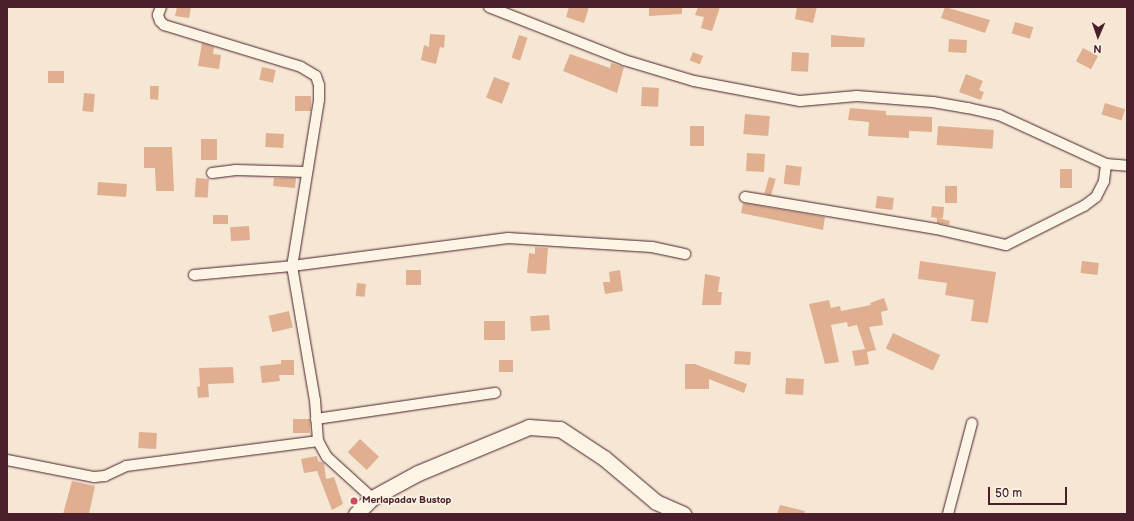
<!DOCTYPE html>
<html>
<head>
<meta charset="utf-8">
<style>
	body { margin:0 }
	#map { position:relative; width:1134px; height:521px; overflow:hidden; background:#f6e7d4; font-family:"Balsamiq Sans",sans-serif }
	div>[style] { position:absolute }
	.building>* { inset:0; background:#dfaf90; transform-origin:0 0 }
	.roads { filter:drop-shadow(0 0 1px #4a1f2b) drop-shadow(0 0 1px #4a1f2b) }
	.street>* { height:10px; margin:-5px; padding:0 5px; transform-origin:5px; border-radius:5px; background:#fcf5e5 }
	.secondary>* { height:15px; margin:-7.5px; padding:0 7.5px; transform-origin:7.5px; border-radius:7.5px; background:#fcf5e5 }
	.dots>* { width:11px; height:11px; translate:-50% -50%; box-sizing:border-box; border:2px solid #fcf5e5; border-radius:50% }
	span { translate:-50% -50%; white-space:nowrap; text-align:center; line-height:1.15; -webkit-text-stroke:3px #fcf5e5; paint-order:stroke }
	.poi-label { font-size:10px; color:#4a1f2b; font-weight:700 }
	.left { translate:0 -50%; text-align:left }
	.frame { position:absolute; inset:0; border:8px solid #4a1f2b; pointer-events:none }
	.north { position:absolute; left:1078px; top:16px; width:40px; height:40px; -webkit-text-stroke:3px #fcf5e5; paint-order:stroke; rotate:182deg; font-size:11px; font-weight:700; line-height:16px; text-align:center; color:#4a1f2b }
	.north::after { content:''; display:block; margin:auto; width:14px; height:18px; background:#4a1f2b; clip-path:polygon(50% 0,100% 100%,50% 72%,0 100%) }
	.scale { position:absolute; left:988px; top:487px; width:79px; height:18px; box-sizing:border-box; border:2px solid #4a1f2b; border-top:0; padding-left:5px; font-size:12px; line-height:14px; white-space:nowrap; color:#4a1f2b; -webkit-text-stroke:3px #fcf5e5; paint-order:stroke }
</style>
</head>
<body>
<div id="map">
	<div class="building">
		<div style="clip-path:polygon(177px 7px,191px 7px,189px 18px,175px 16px)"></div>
		<div style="clip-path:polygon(569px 7px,589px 7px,584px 23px,566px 17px)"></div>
		<div style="clip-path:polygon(649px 7px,682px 7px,682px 14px,649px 16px)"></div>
		<div style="clip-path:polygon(698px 7px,720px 7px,712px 31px,701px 28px,704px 17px,695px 15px)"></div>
		<div style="clip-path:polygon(797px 7px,817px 7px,813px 23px,795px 19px)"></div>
		<div style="clip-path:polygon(945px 7px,990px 20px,985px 33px,941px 18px)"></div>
		<div style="left:1015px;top:22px;width:19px;height:12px;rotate:16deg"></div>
		<div style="clip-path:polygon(430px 34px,445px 35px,444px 48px,440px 47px,436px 64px,421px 60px,424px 45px,429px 47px)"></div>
		<div style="left:519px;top:35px;width:9px;height:24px;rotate:18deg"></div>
		<div style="clip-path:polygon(831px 35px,865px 38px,864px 47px,831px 47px)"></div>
		<div style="left:949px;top:39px;width:18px;height:13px;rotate:3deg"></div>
		<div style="clip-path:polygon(202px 43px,214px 47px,213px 54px,221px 55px,219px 69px,198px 66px)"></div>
		<div style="left:1083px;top:48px;width:17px;height:15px;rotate:28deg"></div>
		<div style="left:693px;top:52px;width:11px;height:9px;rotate:22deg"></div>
		<div style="left:792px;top:52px;width:17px;height:19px;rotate:3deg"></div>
		<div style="clip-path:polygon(570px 54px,610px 68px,611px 63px,624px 67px,617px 93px,563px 71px)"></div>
		<div style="left:262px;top:67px;width:14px;height:13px;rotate:12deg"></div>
		<div style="left:48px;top:71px;width:16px;height:12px"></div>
		<div style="clip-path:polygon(966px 74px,983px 81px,979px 90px,984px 92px,981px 100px,959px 92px)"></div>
		<div style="left:494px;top:77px;width:17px;height:22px;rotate:21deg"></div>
		<div style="clip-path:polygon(150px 86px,159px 86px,158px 100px,150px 99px)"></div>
		<div style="left:642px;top:87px;width:17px;height:19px;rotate:3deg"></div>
		<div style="left:84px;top:93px;width:11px;height:18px;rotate:5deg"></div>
		<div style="left:295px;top:96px;width:16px;height:15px"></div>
		<div style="left:1105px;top:103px;width:21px;height:12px;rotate:17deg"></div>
		<div style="clip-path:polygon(850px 108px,886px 111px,886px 115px,932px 117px,932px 132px,909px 131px,909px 138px,868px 136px,869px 122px,848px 120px)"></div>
		<div style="left:745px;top:114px;width:25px;height:20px;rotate:5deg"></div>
		<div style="left:690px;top:126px;width:14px;height:20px"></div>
		<div style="left:938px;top:126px;width:56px;height:19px;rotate:4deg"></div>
		<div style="left:266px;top:133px;width:18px;height:14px;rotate:3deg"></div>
		<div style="left:201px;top:139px;width:16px;height:21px"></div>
		<div style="clip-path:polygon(144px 147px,172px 147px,174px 191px,156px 191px,155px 168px,144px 168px)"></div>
		<div style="left:747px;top:153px;width:18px;height:18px;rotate:3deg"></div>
		<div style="left:786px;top:165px;width:16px;height:19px;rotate:7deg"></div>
		<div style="left:1060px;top:169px;width:12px;height:19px"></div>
		<div style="left:769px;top:177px;width:7px;height:17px;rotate:16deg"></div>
		<div style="left:196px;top:178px;width:13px;height:19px;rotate:4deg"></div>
		<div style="clip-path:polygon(274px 178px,296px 178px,295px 188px,273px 186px)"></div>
		<div style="left:98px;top:182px;width:29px;height:13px;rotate:4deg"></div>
		<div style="left:945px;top:186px;width:12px;height:17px"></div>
		<div style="left:877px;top:196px;width:17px;height:12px;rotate:7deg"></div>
		<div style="clip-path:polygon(743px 203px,825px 217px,823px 230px,741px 213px)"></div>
		<div style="clip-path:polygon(932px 206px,944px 207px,943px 218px,939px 218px,950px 221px,949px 225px,937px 223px,937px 218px,931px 217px)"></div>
		<div style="left:213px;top:215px;width:15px;height:9px"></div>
		<div style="left:249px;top:226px;width:14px;height:19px;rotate:86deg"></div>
		<div style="clip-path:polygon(535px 247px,548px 248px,546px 274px,527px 273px,529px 253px,535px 254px)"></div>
		<div style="clip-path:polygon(920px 261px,996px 272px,988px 323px,971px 321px,974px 300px,945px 295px,947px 283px,918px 279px)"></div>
		<div style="left:1082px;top:261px;width:17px;height:12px;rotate:7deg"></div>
		<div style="left:421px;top:270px;width:15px;height:15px;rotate:90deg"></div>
		<div style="clip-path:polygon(620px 270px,623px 291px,605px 294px,603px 282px,610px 282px,609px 272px)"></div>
		<div style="clip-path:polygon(705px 274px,720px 277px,718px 292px,722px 292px,721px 305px,702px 305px)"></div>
		<div style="left:357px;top:283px;width:9px;height:13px;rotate:6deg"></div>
		<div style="clip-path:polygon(884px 298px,888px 310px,881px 312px,883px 325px,869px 327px,876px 350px,867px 352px,869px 364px,855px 366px,852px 351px,865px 349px,857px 325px,848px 327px,847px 322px,831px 325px,839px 362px,825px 364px,809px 304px,829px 300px,831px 308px,840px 306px,841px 311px,871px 305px,870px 303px)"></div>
		<div style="left:289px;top:311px;width:17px;height:21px;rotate:77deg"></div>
		<div style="left:549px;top:315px;width:15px;height:19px;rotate:86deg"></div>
		<div style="left:484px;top:321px;width:21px;height:19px"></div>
		<div style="left:893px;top:333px;width:52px;height:17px;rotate:25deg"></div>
		<div style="left:735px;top:351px;width:16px;height:13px;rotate:4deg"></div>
		<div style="clip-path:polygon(281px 360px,294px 360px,294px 375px,279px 375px,280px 381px,262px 383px,260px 366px,281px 364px)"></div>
		<div style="left:513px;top:360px;width:12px;height:14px;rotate:90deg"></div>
		<div style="clip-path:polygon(685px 364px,695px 364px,747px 384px,744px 393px,709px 379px,709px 389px,685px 389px)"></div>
		<div style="clip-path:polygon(233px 367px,234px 383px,208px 384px,209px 397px,198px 398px,197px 387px,200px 386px,199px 368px)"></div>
		<div style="left:786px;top:378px;width:18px;height:16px;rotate:3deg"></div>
		<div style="left:293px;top:419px;width:17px;height:14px"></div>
		<div style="left:139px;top:432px;width:18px;height:16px;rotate:3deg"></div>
		<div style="left:360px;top:439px;width:26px;height:18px;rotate:43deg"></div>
		<div style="clip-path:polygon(317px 456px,318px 461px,324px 463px,326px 479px,334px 477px,343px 504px,332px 510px,317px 471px,304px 473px,301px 459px)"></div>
		<div style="clip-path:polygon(72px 481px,95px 486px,89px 514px,63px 514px)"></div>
		<div style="clip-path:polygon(780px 505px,805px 511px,804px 514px,777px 514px)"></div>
	</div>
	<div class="roads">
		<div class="street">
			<div style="left:161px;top:7px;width:9px;rotate:111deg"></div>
			<div style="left:158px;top:15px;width:6px;rotate:72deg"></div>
			<div style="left:160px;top:21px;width:6px;rotate:45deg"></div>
			<div style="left:164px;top:25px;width:143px;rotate:17deg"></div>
			<div style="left:301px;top:67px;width:17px;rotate:31deg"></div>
			<div style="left:316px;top:76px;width:9px;rotate:72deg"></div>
			<div style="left:319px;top:85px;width:15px;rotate:90deg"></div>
			<div style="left:319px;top:100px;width:168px;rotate:99.2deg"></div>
			<div style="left:292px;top:266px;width:136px;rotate:80.3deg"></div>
			<div style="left:315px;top:400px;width:41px;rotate:85.8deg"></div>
			<div style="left:318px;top:441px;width:18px;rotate:61deg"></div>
			<div style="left:327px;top:457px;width:61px;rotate:42.3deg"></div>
			<div style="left:489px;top:7px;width:145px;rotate:21.4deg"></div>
			<div style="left:624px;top:60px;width:73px;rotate:16.7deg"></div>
			<div style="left:694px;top:81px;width:108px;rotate:10.7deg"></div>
			<div style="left:800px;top:101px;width:57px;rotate:-5deg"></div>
			<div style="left:857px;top:96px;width:76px;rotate:4.5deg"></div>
			<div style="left:933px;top:102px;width:36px;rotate:10deg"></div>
			<div style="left:968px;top:108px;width:32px;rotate:13deg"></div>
			<div style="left:999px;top:115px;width:118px;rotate:24.6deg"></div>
			<div style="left:1106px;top:164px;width:21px;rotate:5deg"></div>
			<div style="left:212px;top:173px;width:24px;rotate:-7deg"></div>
			<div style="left:236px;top:170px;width:71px;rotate:1.6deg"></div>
			<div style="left:745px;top:197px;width:194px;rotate:9.5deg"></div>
			<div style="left:936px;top:229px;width:72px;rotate:12.9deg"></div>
			<div style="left:1006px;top:245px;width:87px;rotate:-26.6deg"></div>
			<div style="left:1084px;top:206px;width:15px;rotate:-37deg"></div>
			<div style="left:1096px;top:197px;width:18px;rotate:-63deg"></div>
			<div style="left:1104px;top:181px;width:17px;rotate:-83deg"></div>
			<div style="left:194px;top:275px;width:98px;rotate:-5.2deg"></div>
			<div style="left:292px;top:266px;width:218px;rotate:-7.4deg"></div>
			<div style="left:508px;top:238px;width:144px;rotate:3.6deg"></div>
			<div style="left:652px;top:247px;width:34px;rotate:12deg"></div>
			<div style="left:316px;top:419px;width:181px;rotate:-8.3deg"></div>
			<div style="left:7px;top:460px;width:89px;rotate:11.1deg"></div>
			<div style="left:94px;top:477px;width:11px;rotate:-5deg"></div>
			<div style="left:105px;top:476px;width:23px;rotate:-25deg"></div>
			<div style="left:126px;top:466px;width:194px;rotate:-7.4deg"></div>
			<div style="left:948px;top:514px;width:94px;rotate:-75.2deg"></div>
		</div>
		<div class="secondary">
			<div style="left:356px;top:514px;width:23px;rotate:-45deg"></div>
			<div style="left:372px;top:498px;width:52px;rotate:-28.5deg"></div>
			<div style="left:418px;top:473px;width:120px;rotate:-22.5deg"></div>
			<div style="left:529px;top:427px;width:31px;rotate:4deg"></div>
			<div style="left:560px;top:429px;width:53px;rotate:33.4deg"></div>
			<div style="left:604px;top:458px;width:68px;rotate:40.2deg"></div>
			<div style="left:656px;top:502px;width:30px;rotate:24deg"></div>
		</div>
	</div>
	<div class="dots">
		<div style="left:354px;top:501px;background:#d1495b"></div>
	</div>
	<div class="poi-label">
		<span class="left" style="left:362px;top:501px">Merlapadav Bustop</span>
	</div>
	<div class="frame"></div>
	<div class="north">N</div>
	<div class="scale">50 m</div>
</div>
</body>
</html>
